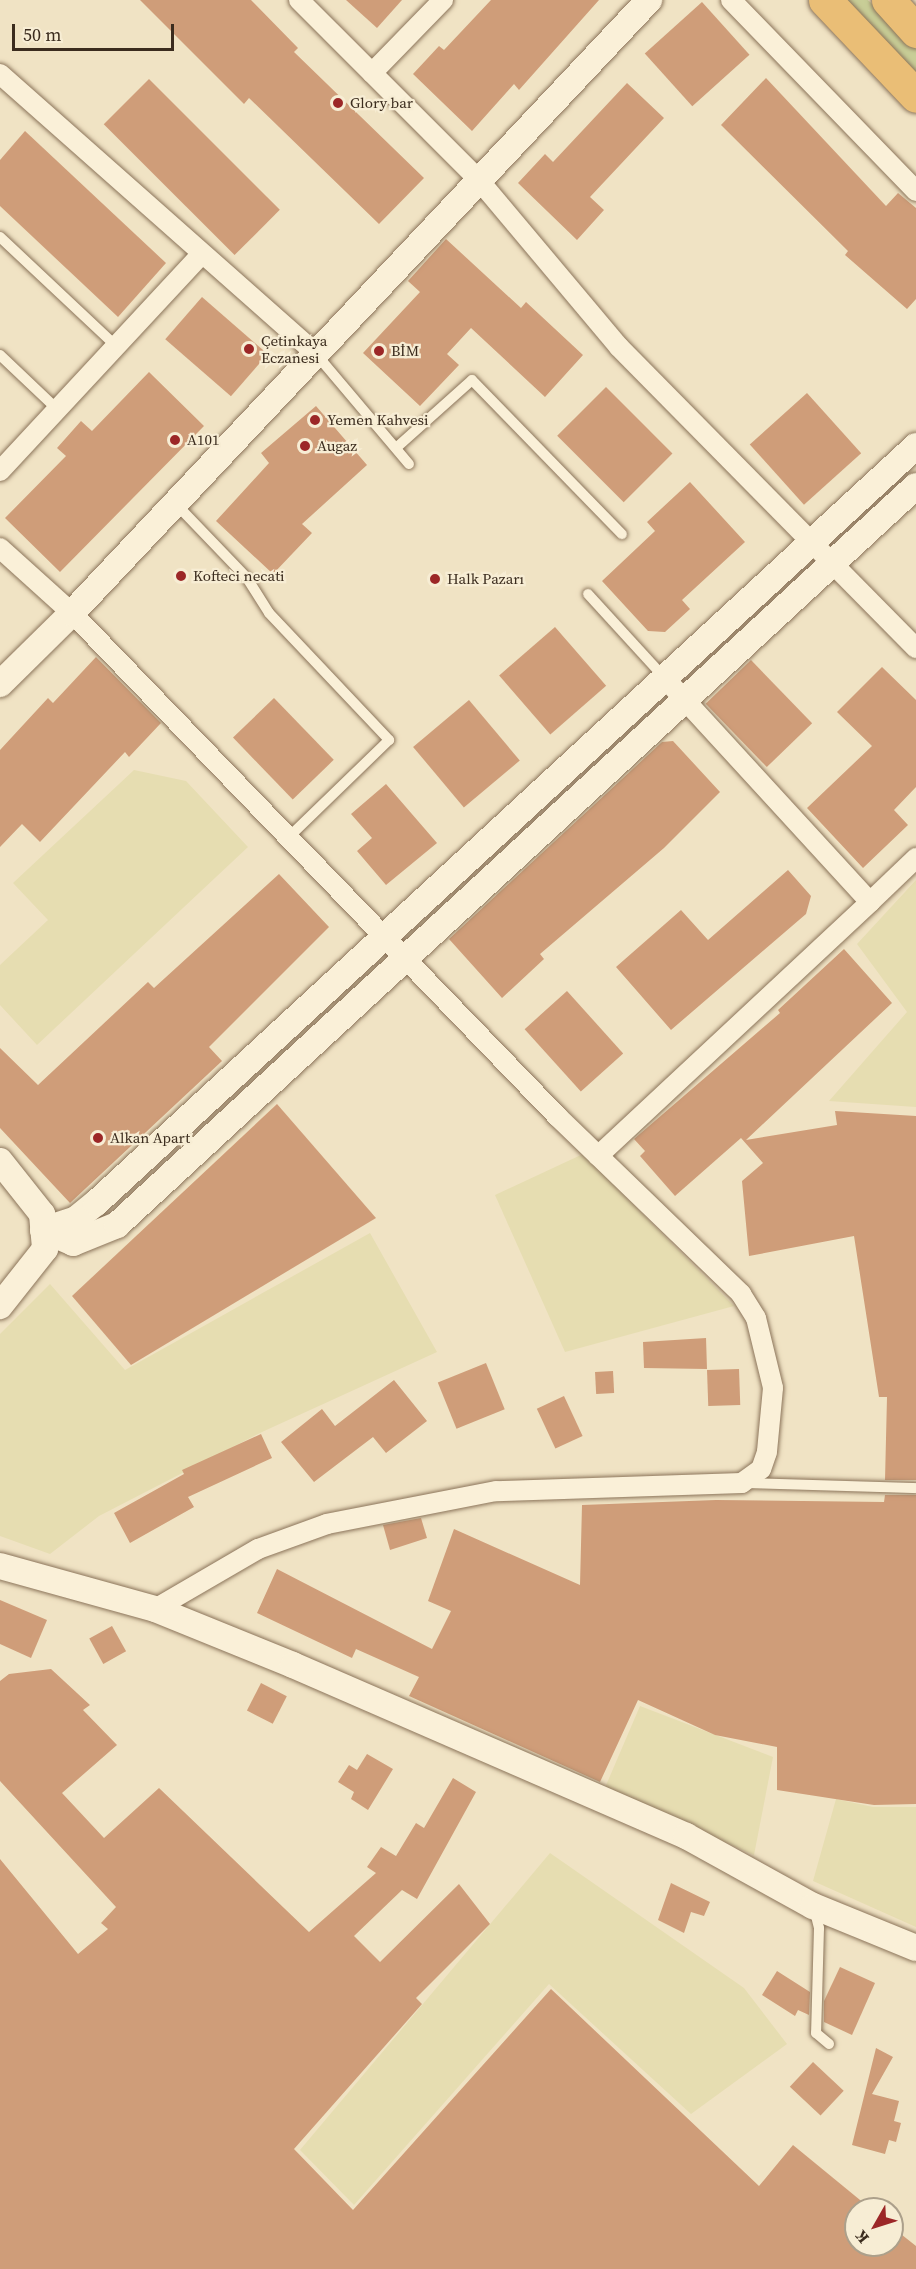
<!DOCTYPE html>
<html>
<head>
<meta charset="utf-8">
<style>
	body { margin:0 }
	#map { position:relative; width:916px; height:2269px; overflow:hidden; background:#f0e3c4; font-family:"Source Serif 4",serif }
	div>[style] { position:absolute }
	.farmland>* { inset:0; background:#e6ddb1 }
	.green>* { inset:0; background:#c8ce97 }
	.building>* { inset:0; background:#cf9d79; transform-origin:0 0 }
	.roads { filter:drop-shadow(0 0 2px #8b745a) drop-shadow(0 0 2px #8b745a) }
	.service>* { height:10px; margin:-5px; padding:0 5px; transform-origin:5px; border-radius:5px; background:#faf0d8 }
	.minor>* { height:20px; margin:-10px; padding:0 10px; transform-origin:10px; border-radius:10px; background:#faf0d8 }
	.tertiary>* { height:26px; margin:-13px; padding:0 13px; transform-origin:13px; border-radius:13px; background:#faf0d8 }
	.trunk>* { height:33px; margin:-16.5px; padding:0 16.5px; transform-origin:16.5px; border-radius:16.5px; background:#eabe76 }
	.dots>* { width:16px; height:16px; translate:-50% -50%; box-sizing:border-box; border:3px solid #f7edd4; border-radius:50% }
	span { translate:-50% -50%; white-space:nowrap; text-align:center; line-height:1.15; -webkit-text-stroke:4.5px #f7edd4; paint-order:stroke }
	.poi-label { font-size:15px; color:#3b2c1e }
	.left { translate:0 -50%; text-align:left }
	.north { position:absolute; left:844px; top:2197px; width:60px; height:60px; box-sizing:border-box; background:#f7edd4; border:2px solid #aca08b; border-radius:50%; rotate:231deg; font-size:16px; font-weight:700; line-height:24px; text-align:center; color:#3b2c1e }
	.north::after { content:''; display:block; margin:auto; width:21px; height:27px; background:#9c2727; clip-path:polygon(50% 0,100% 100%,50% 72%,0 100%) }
	.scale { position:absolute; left:12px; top:24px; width:162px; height:27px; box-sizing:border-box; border:3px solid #3b2c1e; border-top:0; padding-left:8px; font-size:18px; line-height:21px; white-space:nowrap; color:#3b2c1e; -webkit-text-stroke:4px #f7edd4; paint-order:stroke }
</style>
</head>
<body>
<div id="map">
	<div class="farmland">
		<div style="clip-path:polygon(134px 770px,186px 781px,248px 847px,37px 1045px,0 1005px,0 965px,48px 920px,13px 883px)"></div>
		<div style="clip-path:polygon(916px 880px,916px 1107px,829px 1101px,907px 1012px,857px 944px)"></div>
		<div style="clip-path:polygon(583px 1154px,734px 1306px,565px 1352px,495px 1195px)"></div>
		<div style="clip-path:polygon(370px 1233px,437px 1352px,262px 1432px,99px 1516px,50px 1554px,0 1536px,0 1334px,50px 1284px,125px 1370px)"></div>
		<div style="clip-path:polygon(640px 1706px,773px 1757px,754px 1855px,604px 1790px)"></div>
		<div style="clip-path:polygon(836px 1799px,873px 1807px,916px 1807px,916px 1927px,813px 1881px)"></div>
		<div style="clip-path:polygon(550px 1853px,744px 1988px,787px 2044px,691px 2114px,549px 1984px,354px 2205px,300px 2150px)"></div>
	</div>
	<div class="green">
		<div style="clip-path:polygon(843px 0,868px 0,916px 47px,916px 76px)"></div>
	</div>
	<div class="building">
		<div style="clip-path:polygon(140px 0,251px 0,298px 48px,294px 52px,424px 178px,379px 224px,249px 98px,244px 104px)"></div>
		<div style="clip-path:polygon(346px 0,402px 0,377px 28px)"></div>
		<div style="clip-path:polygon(491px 0,599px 0,519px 90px,514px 84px,472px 131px,413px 74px,439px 46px,444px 50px)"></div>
		<div style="left:702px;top:2px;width:71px;height:77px;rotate:48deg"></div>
		<div style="clip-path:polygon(766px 78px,886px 206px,898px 193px,916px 208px,916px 299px,907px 309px,845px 255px,848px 251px,721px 125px)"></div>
		<div style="left:149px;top:79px;width:185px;height:64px;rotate:45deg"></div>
		<div style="clip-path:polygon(627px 83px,664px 118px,590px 197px,604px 210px,577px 240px,518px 183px,545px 154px,553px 162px)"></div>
		<div style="clip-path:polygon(25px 131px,166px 263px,118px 317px,0 206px,0 160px)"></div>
		<div style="clip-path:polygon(446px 239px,521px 308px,526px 302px,583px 355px,545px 397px,471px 328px,447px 354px,459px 365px,420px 406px,363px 353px,420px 292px,408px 281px)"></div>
		<div style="left:202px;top:297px;width:87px;height:56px;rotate:41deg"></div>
		<div style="clip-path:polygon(149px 372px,204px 426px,60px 572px,5px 518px,66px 456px,57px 448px,81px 421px,92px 431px)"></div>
		<div style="left:606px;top:387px;width:94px;height:69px;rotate:45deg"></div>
		<div style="left:807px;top:393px;width:81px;height:77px;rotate:48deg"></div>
		<div style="clip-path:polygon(316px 406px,367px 465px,302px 524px,312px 533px,273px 574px,216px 521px,269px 463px,261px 453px)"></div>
		<div style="clip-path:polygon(690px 482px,745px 542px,682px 600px,690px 609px,665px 632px,648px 631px,602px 581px,655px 531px,647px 522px)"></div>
		<div style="left:555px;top:627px;width:78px;height:74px;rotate:49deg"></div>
		<div style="clip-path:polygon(96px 657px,161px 723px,129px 757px,125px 752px,40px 842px,22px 824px,0 847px,0 750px,48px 698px,53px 703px)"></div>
		<div style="left:751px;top:660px;width:88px;height:63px;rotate:46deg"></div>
		<div style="clip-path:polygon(882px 667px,916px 700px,916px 787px,894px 810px,908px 825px,863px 868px,807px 808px,872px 746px,837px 712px)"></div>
		<div style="left:274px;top:698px;width:86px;height:57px;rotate:46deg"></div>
		<div style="left:469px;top:700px;width:79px;height:73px;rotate:50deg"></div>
		<div style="clip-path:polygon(673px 741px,720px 792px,664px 848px,540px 954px,544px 959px,502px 998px,449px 939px,662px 742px)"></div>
		<div style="clip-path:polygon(386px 784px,437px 843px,386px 885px,357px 851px,372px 838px,351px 814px)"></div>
		<div style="clip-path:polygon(788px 870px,811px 896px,806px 914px,671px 1030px,616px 967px,681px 910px,708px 940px)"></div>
		<div style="clip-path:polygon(279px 874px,329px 927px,209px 1047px,222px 1061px,70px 1203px,0 1128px,0 1048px,38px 1085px,148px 982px,154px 988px)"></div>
		<div style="clip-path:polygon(844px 949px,892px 1003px,746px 1140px,837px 1125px,835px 1111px,916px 1116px,916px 1480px,885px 1480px,887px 1397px,879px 1397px,854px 1236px,749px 1256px,742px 1181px,763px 1163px,741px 1138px,675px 1196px,640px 1156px,645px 1151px,634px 1139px,780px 1013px,778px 1010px)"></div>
		<div style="left:567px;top:991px;width:84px;height:57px;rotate:48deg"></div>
		<div style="clip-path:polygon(277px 1104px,376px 1218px,131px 1365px,72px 1296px)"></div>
		<div style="clip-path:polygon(706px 1338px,707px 1369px,644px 1368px,643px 1342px)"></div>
		<div style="left:486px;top:1363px;width:50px;height:52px;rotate:68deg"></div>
		<div style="left:739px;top:1369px;width:36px;height:32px;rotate:88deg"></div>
		<div style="left:613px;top:1371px;width:22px;height:18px;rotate:87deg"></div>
		<div style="clip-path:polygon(394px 1380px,427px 1421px,386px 1453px,373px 1437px,314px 1482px,281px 1442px,322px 1409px,335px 1426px)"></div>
		<div style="left:564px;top:1396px;width:44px;height:30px;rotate:65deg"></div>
		<div style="clip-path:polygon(261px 1434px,272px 1458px,188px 1497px,194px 1507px,130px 1543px,114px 1513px,184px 1474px,182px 1470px)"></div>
		<div style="clip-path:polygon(885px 1495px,916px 1495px,916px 1804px,874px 1805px,777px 1790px,777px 1747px,715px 1735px,638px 1700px,600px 1782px,409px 1696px,419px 1677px,356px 1649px,352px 1658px,257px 1613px,277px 1569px,432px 1649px,451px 1611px,428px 1601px,454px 1529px,580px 1585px,582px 1505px,716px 1500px,884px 1502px)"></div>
		<div style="clip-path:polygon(421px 1518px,427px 1538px,390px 1550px,383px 1525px)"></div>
		<div style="clip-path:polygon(0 1600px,47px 1620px,31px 1658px,0 1644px)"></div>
		<div style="left:112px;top:1626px;width:29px;height:26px;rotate:61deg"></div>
		<div style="clip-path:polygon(51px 1669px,90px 1705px,83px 1710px,117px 1745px,62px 1793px,104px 1838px,159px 1788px,309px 1932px,376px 1873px,367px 1867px,381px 1847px,396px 1856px,416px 1823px,424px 1828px,453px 1778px,476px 1792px,417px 1899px,402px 1890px,354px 1936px,380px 1962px,459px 1884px,490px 1924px,416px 1998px,422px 2004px,294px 2149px,353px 2210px,551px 1989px,759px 2186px,793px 2145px,871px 2209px,856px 2209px,856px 2245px,892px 2245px,892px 2227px,916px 2246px,916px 2269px,0 2269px,0 1859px,78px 1954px,108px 1929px,101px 1923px,116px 1907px,0 1781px,0 1681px,9px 1674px)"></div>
		<div style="left:261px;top:1683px;width:29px;height:31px;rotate:27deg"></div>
		<div style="clip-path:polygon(367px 1754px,393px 1769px,368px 1810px,351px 1799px,354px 1792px,338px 1782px,349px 1765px,357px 1770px)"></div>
		<div style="clip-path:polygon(671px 1883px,710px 1902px,704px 1916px,691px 1912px,684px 1933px,658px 1920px)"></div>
		<div style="clip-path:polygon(840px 1967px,875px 1983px,852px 2035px,824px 2022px,824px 2001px)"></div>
		<div style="clip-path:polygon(777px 1971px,810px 1992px,809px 2015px,798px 2010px,795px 2016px,762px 1995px)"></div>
		<div style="clip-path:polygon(876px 2048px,893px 2057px,872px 2094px,899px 2101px,894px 2121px,901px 2123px,896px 2142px,889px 2140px,885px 2154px,852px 2145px)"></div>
		<div style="left:813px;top:2062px;width:42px;height:34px;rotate:43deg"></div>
	</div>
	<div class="roads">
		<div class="service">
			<div style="left:0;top:237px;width:159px;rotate:43.2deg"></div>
			<div style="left:316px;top:354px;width:144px;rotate:49.8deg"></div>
			<div style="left:0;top:355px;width:79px;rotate:43.5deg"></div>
			<div style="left:396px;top:448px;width:102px;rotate:-41.8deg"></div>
			<div style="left:472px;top:380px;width:215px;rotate:45.8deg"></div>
			<div style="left:175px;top:503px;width:104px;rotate:46.2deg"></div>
			<div style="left:247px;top:578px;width:41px;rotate:57.8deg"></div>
			<div style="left:269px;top:613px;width:175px;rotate:46.6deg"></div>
			<div style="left:389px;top:740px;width:141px;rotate:135.9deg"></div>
			<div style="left:588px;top:594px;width:111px;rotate:47.6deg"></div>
			<div style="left:743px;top:1483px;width:173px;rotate:1.7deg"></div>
			<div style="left:814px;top:1908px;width:21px;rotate:76deg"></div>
			<div style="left:819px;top:1928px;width:105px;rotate:91.6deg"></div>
			<div style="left:816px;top:2033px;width:17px;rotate:40deg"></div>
		</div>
		<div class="minor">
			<div style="left:299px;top:0;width:253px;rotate:45deg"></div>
			<div style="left:478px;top:179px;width:219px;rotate:50deg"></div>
			<div style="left:619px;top:347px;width:423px;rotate:45.4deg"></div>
			<div style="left:731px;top:0;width:266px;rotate:45.9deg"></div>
			<div style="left:372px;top:73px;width:102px;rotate:-45.8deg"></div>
			<div style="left:0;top:74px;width:419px;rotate:41.5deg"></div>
			<div style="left:0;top:471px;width:295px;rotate:-47.1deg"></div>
			<div style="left:0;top:548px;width:97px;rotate:42.1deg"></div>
			<div style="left:72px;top:613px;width:700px;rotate:46.04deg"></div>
			<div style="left:558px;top:1117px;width:255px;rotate:44deg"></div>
			<div style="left:741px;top:1294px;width:28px;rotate:58deg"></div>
			<div style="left:756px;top:1318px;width:72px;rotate:76.3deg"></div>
			<div style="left:773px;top:1388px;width:64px;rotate:95.4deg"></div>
			<div style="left:767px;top:1452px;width:18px;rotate:109deg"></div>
			<div style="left:761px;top:1469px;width:24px;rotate:144deg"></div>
			<div style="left:742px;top:1483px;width:246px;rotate:178.1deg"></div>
			<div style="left:496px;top:1491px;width:172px;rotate:169deg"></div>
			<div style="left:327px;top:1524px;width:73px;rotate:160.1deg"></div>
			<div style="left:258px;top:1549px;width:119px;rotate:149.8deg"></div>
			<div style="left:870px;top:902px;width:64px;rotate:-43.7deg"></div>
			<div style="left:598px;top:1156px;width:372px;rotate:-43deg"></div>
			<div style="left:870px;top:902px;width:306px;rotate:-132.5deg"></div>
		</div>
		<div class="tertiary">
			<div style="left:0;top:684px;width:101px;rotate:-44.6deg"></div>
			<div style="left:72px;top:613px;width:842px;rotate:-46.73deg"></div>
			<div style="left:0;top:1161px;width:68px;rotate:51.6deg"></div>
			<div style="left:42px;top:1214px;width:35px;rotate:85deg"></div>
			<div style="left:45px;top:1249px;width:73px;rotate:128.3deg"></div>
			<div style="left:43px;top:1230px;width:35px;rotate:-18deg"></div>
			<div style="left:76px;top:1219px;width:26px;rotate:-39deg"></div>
			<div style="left:96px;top:1203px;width:1116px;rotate:-42.71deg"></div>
			<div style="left:43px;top:1230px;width:33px;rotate:23deg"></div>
			<div style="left:73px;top:1243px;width:48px;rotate:-22.2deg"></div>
			<div style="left:117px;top:1225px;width:1088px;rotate:-42.77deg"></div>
			<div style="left:0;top:1566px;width:161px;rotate:15.5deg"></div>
			<div style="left:155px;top:1609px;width:149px;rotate:22.1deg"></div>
			<div style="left:293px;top:1665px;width:429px;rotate:23.5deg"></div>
			<div style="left:686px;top:1836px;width:145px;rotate:28.9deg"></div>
			<div style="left:813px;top:1906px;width:111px;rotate:22.2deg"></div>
		</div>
		<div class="trunk">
			<div style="left:825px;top:0;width:132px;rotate:46.5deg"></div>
			<div style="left:888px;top:0;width:42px;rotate:47.9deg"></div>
		</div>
	</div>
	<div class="dots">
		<div style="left:338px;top:103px;background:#9c2727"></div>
		<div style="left:249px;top:349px;background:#9c2727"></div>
		<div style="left:379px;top:351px;background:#9c2727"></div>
		<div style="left:315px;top:420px;background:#9c2727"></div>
		<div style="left:175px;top:440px;background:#9c2727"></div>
		<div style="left:305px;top:446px;background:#9c2727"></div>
		<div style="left:181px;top:576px;background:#9c2727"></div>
		<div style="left:435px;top:579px;background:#9c2727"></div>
		<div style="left:98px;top:1138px;background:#9c2727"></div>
	</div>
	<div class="poi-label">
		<span class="left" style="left:350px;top:103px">Glory bar</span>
		<span class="left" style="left:261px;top:349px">Çetinkaya<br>Eczanesi</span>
		<span class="left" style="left:391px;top:351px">BİM</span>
		<span class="left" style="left:327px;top:420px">Yemen Kahvesi</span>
		<span class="left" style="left:187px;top:440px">A101</span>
		<span class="left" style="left:317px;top:446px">Augaz</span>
		<span class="left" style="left:193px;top:576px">Kofteci necati</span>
		<span class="left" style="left:447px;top:579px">Halk Pazarı</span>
		<span class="left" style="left:110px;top:1138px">Alkan Apart</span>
	</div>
	<div class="north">K</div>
	<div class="scale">50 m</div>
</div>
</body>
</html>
